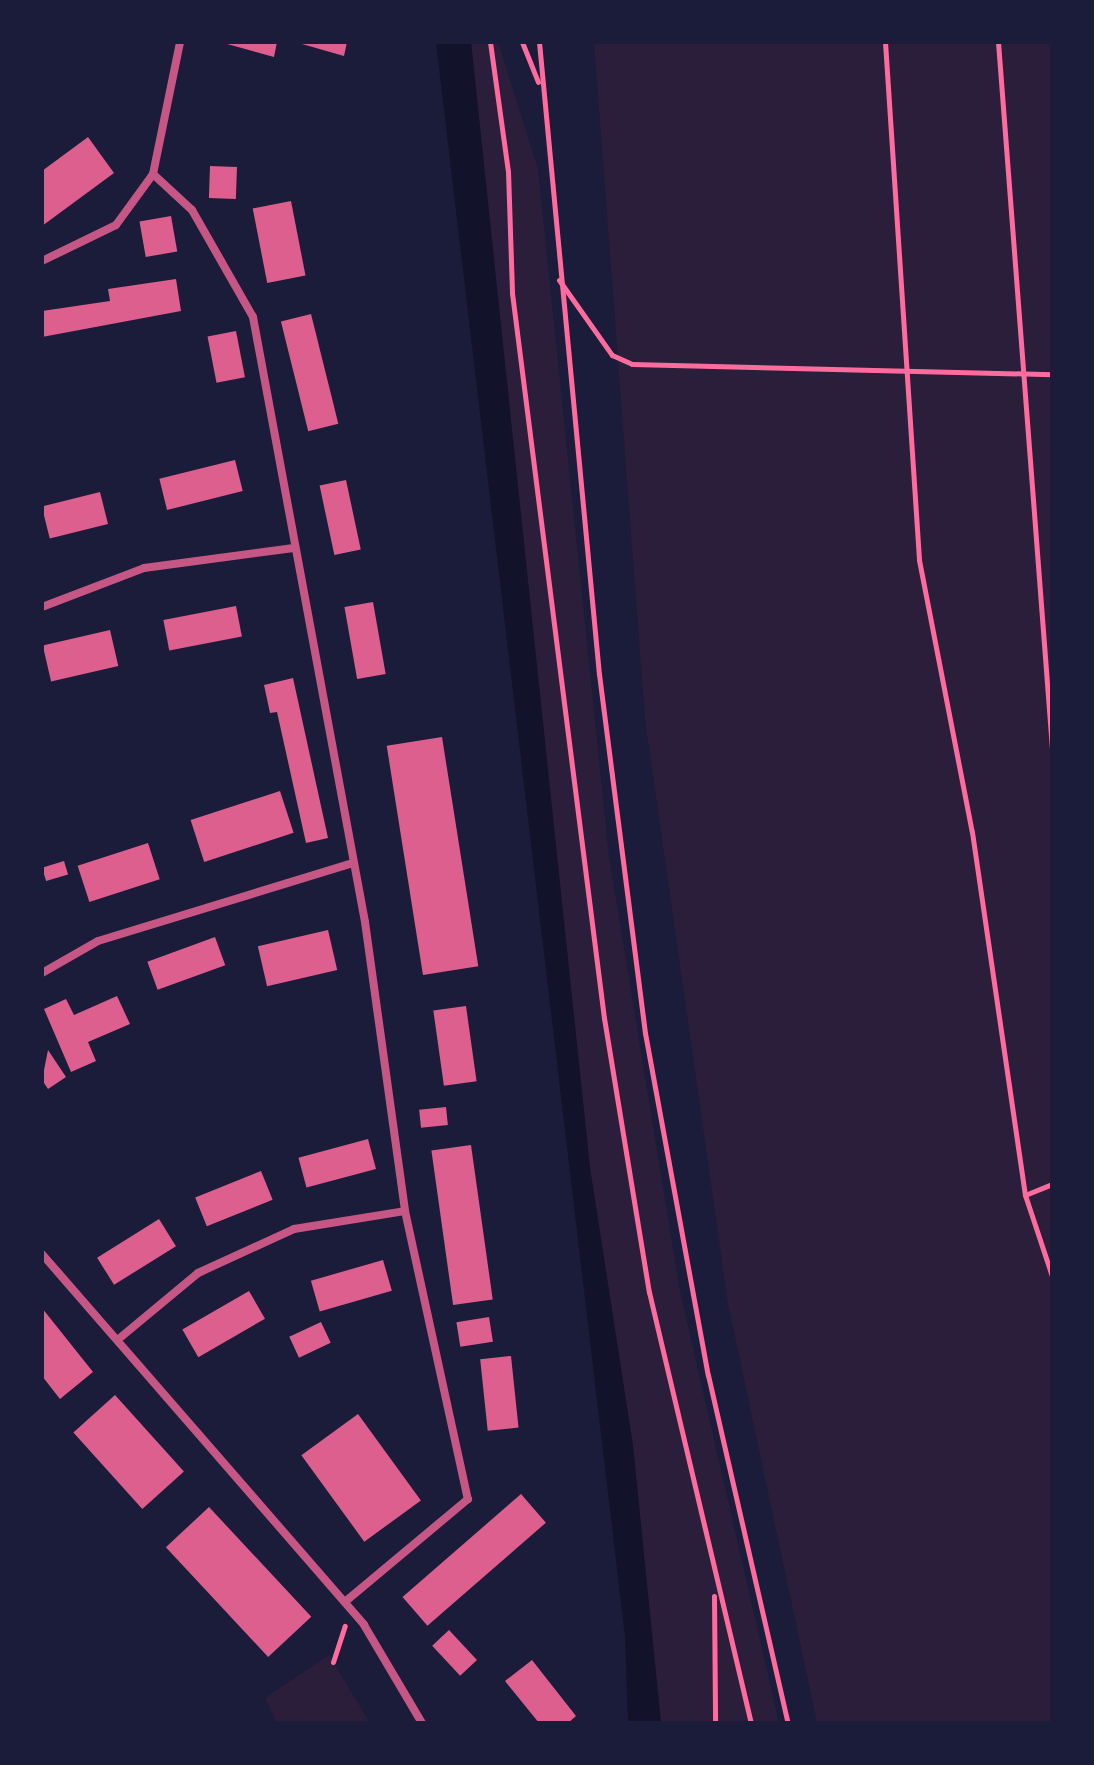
<!DOCTYPE html>
<html>
<head>
<meta charset="utf-8">
<style>
	body { margin:0 }
	#map { position:relative; width:1094px; height:1765px; overflow:hidden; background:#1b1b3a; font-family:Mulish,sans-serif }
	div>[style] { position:absolute }
	.green>* { inset:0; background:#2a1e3b }
	.water>* { inset:0; background:#12122b }
	.building>* { inset:0; background:#dd5f8e; transform-origin:0 0 }
	.path>* { height:5px; margin:-2.5px; padding:0 2.5px; transform-origin:2.5px; border-radius:2.5px; background:#ff6b9d }
	.minor>* { height:8px; margin:-4px; padding:0 4px; transform-origin:4px; border-radius:4px; background:#c65784 }
	span { translate:-50% -50%; white-space:nowrap; text-align:center; line-height:1.15; -webkit-text-stroke:6px #1b1b3a; paint-order:stroke }
	.frame { position:absolute; inset:0; border:44px solid #1b1b3a; pointer-events:none }
</style>
</head>
<body>
<div id="map">
	<div class="green">
		<div style="clip-path:polygon(471px 42px,498px 42px,538px 169px,609px 856px,680px 1291px,779px 1723px,661px 1723px,633px 1446px,590px 1168px)"></div>
		<div style="clip-path:polygon(594px 42px,1052px 42px,1052px 1723px,817px 1723px,728px 1304px,645px 719px)"></div>
		<div style="clip-path:polygon(329px 1655px,370px 1723px,277px 1723px,265px 1698px)"></div>
	</div>
	<div class="water">
		<div style="clip-path:polygon(436px 42px,471px 42px,590px 1168px,633px 1446px,661px 1723px,628px 1723px,625px 1636px)"></div>
	</div>
	<div class="building">
		<div style="clip-path:polygon(220px 42px,277px 42px,274px 57px)"></div>
		<div style="clip-path:polygon(295px 42px,347px 42px,344px 56px)"></div>
		<div style="clip-path:polygon(88px 137px,114px 173px,42px 226px,42px 171px)"></div>
		<div style="left:210px;top:166px;width:27px;height:32px;rotate:2deg"></div>
		<div style="left:291px;top:201px;width:76px;height:39px;rotate:79deg"></div>
		<div style="left:171px;top:216px;width:36px;height:32px;rotate:80deg"></div>
		<div style="clip-path:polygon(176px 279px,181px 311px,42px 337px,42px 311px,110px 301px,108px 289px)"></div>
		<div style="left:311px;top:314px;width:113px;height:31px;rotate:76deg"></div>
		<div style="left:236px;top:331px;width:47px;height:29px;rotate:79deg"></div>
		<div style="left:235px;top:460px;width:32px;height:78px;rotate:76deg"></div>
		<div style="left:346px;top:480px;width:71px;height:27px;rotate:78deg"></div>
		<div style="left:100px;top:492px;width:33px;height:60px;rotate:76deg"></div>
		<div style="left:373px;top:602px;width:73px;height:29px;rotate:80deg"></div>
		<div style="left:236px;top:606px;width:31px;height:74px;rotate:79deg"></div>
		<div style="left:110px;top:630px;width:37px;height:69px;rotate:77deg"></div>
		<div style="clip-path:polygon(293px 678px,328px 838px,306px 843px,277px 712px,270px 713px,264px 685px)"></div>
		<div style="left:442px;top:737px;width:232px;height:56px;rotate:81deg"></div>
		<div style="left:280px;top:791px;width:44px;height:94px;rotate:72deg"></div>
		<div style="left:148px;top:843px;width:38px;height:74px;rotate:72deg"></div>
		<div style="left:64px;top:861px;width:14px;height:23px;rotate:73deg"></div>
		<div style="left:328px;top:930px;width:41px;height:72px;rotate:77deg"></div>
		<div style="left:215px;top:937px;width:30px;height:72px;rotate:70deg"></div>
		<div style="clip-path:polygon(117px 996px,130px 1024px,88px 1042px,96px 1061px,71px 1072px,44px 1009px,66px 999px,74px 1015px)"></div>
		<div style="left:466px;top:1006px;width:76px;height:33px;rotate:82deg"></div>
		<div style="clip-path:polygon(48px 1050px,66px 1077px,48px 1089px,42px 1080px)"></div>
		<div style="left:446px;top:1107px;width:18px;height:27px;rotate:84deg"></div>
		<div style="left:368px;top:1139px;width:31px;height:72px;rotate:75deg"></div>
		<div style="left:471px;top:1145px;width:156px;height:40px;rotate:82deg"></div>
		<div style="left:261px;top:1171px;width:31px;height:71px;rotate:68deg"></div>
		<div style="left:159px;top:1219px;width:32px;height:73px;rotate:58deg"></div>
		<div style="left:383px;top:1260px;width:32px;height:75px;rotate:74deg"></div>
		<div style="left:249px;top:1291px;width:32px;height:77px;rotate:60deg"></div>
		<div style="clip-path:polygon(42px 1308px,93px 1372px,60px 1399px,42px 1376px)"></div>
		<div style="left:489px;top:1317px;width:25px;height:33px;rotate:81deg"></div>
		<div style="left:321px;top:1322px;width:23px;height:35px;rotate:65deg"></div>
		<div style="left:511px;top:1356px;width:72px;height:31px;rotate:84deg"></div>
		<div style="left:115px;top:1395px;width:103px;height:56px;rotate:48deg"></div>
		<div style="left:358px;top:1414px;width:107px;height:70px;rotate:54deg"></div>
		<div style="left:521px;top:1494px;width:38px;height:157px;rotate:49deg"></div>
		<div style="left:209px;top:1507px;width:150px;height:59px;rotate:47deg"></div>
		<div style="left:449px;top:1630px;width:41px;height:23px;rotate:47deg"></div>
		<div style="clip-path:polygon(532px 1660px,576px 1716px,568px 1723px,539px 1723px,505px 1681px)"></div>
	</div>
	<div class="path">
		<div style="left:490px;top:42px;width:130px;rotate:82.1deg"></div>
		<div style="left:508px;top:171px;width:122px;rotate:88.1deg"></div>
		<div style="left:512px;top:293px;width:731px;rotate:82.77deg"></div>
		<div style="left:604px;top:1018px;width:278px;rotate:80.7deg"></div>
		<div style="left:649px;top:1292px;width:443px;rotate:76.7deg"></div>
		<div style="left:522px;top:42px;width:43px;rotate:68.2deg"></div>
		<div style="left:539px;top:42px;width:635px;rotate:84.58deg"></div>
		<div style="left:599px;top:674px;width:362px;rotate:82.7deg"></div>
		<div style="left:645px;top:1033px;width:348px;rotate:79.6deg"></div>
		<div style="left:708px;top:1375px;width:357px;rotate:77.1deg"></div>
		<div style="left:885px;top:42px;width:519px;rotate:86.24deg"></div>
		<div style="left:919px;top:560px;width:277px;rotate:79deg"></div>
		<div style="left:972px;top:832px;width:367px;rotate:81.7deg"></div>
		<div style="left:1025px;top:1195px;width:85px;rotate:71.6deg"></div>
		<div style="left:998px;top:42px;width:709px;rotate:85.63deg"></div>
		<div style="left:559px;top:280px;width:92px;rotate:54.8deg"></div>
		<div style="left:612px;top:355px;width:22px;rotate:24deg"></div>
		<div style="left:632px;top:364px;width:420px;rotate:1.4deg"></div>
		<div style="left:1025px;top:1195px;width:29px;rotate:-22deg"></div>
		<div style="left:714px;top:1596px;width:127px;rotate:89.5deg"></div>
		<div style="left:333px;top:1662px;width:38px;rotate:-72deg"></div>
	</div>
	<div class="minor">
		<div style="left:153px;top:174px;width:53px;rotate:42.7deg"></div>
		<div style="left:192px;top:210px;width:123px;rotate:60.3deg"></div>
		<div style="left:253px;top:317px;width:615px;rotate:79.51deg"></div>
		<div style="left:365px;top:922px;width:292px;rotate:82.1deg"></div>
		<div style="left:405px;top:1211px;width:295px;rotate:77.7deg"></div>
		<div style="left:468px;top:1499px;width:160px;rotate:140.1deg"></div>
		<div style="left:42px;top:261px;width:82px;rotate:-25.9deg"></div>
		<div style="left:116px;top:225px;width:63px;rotate:-54deg"></div>
		<div style="left:153px;top:174px;width:135px;rotate:-78.4deg"></div>
		<div style="left:42px;top:607px;width:109px;rotate:-20.9deg"></div>
		<div style="left:144px;top:568px;width:151px;rotate:-7.6deg"></div>
		<div style="left:42px;top:973px;width:64px;rotate:-29.7deg"></div>
		<div style="left:98px;top:941px;width:267px;rotate:-17deg"></div>
		<div style="left:42px;top:1254px;width:491px;rotate:49deg"></div>
		<div style="left:364px;top:1625px;width:114px;rotate:59.4deg"></div>
		<div style="left:121px;top:1337px;width:100px;rotate:-39.7deg"></div>
		<div style="left:198px;top:1273px;width:106px;rotate:-24.6deg"></div>
		<div style="left:294px;top:1229px;width:112px;rotate:-9.2deg"></div>
	</div>
	<div class="frame"></div>
</div>
</body>
</html>
